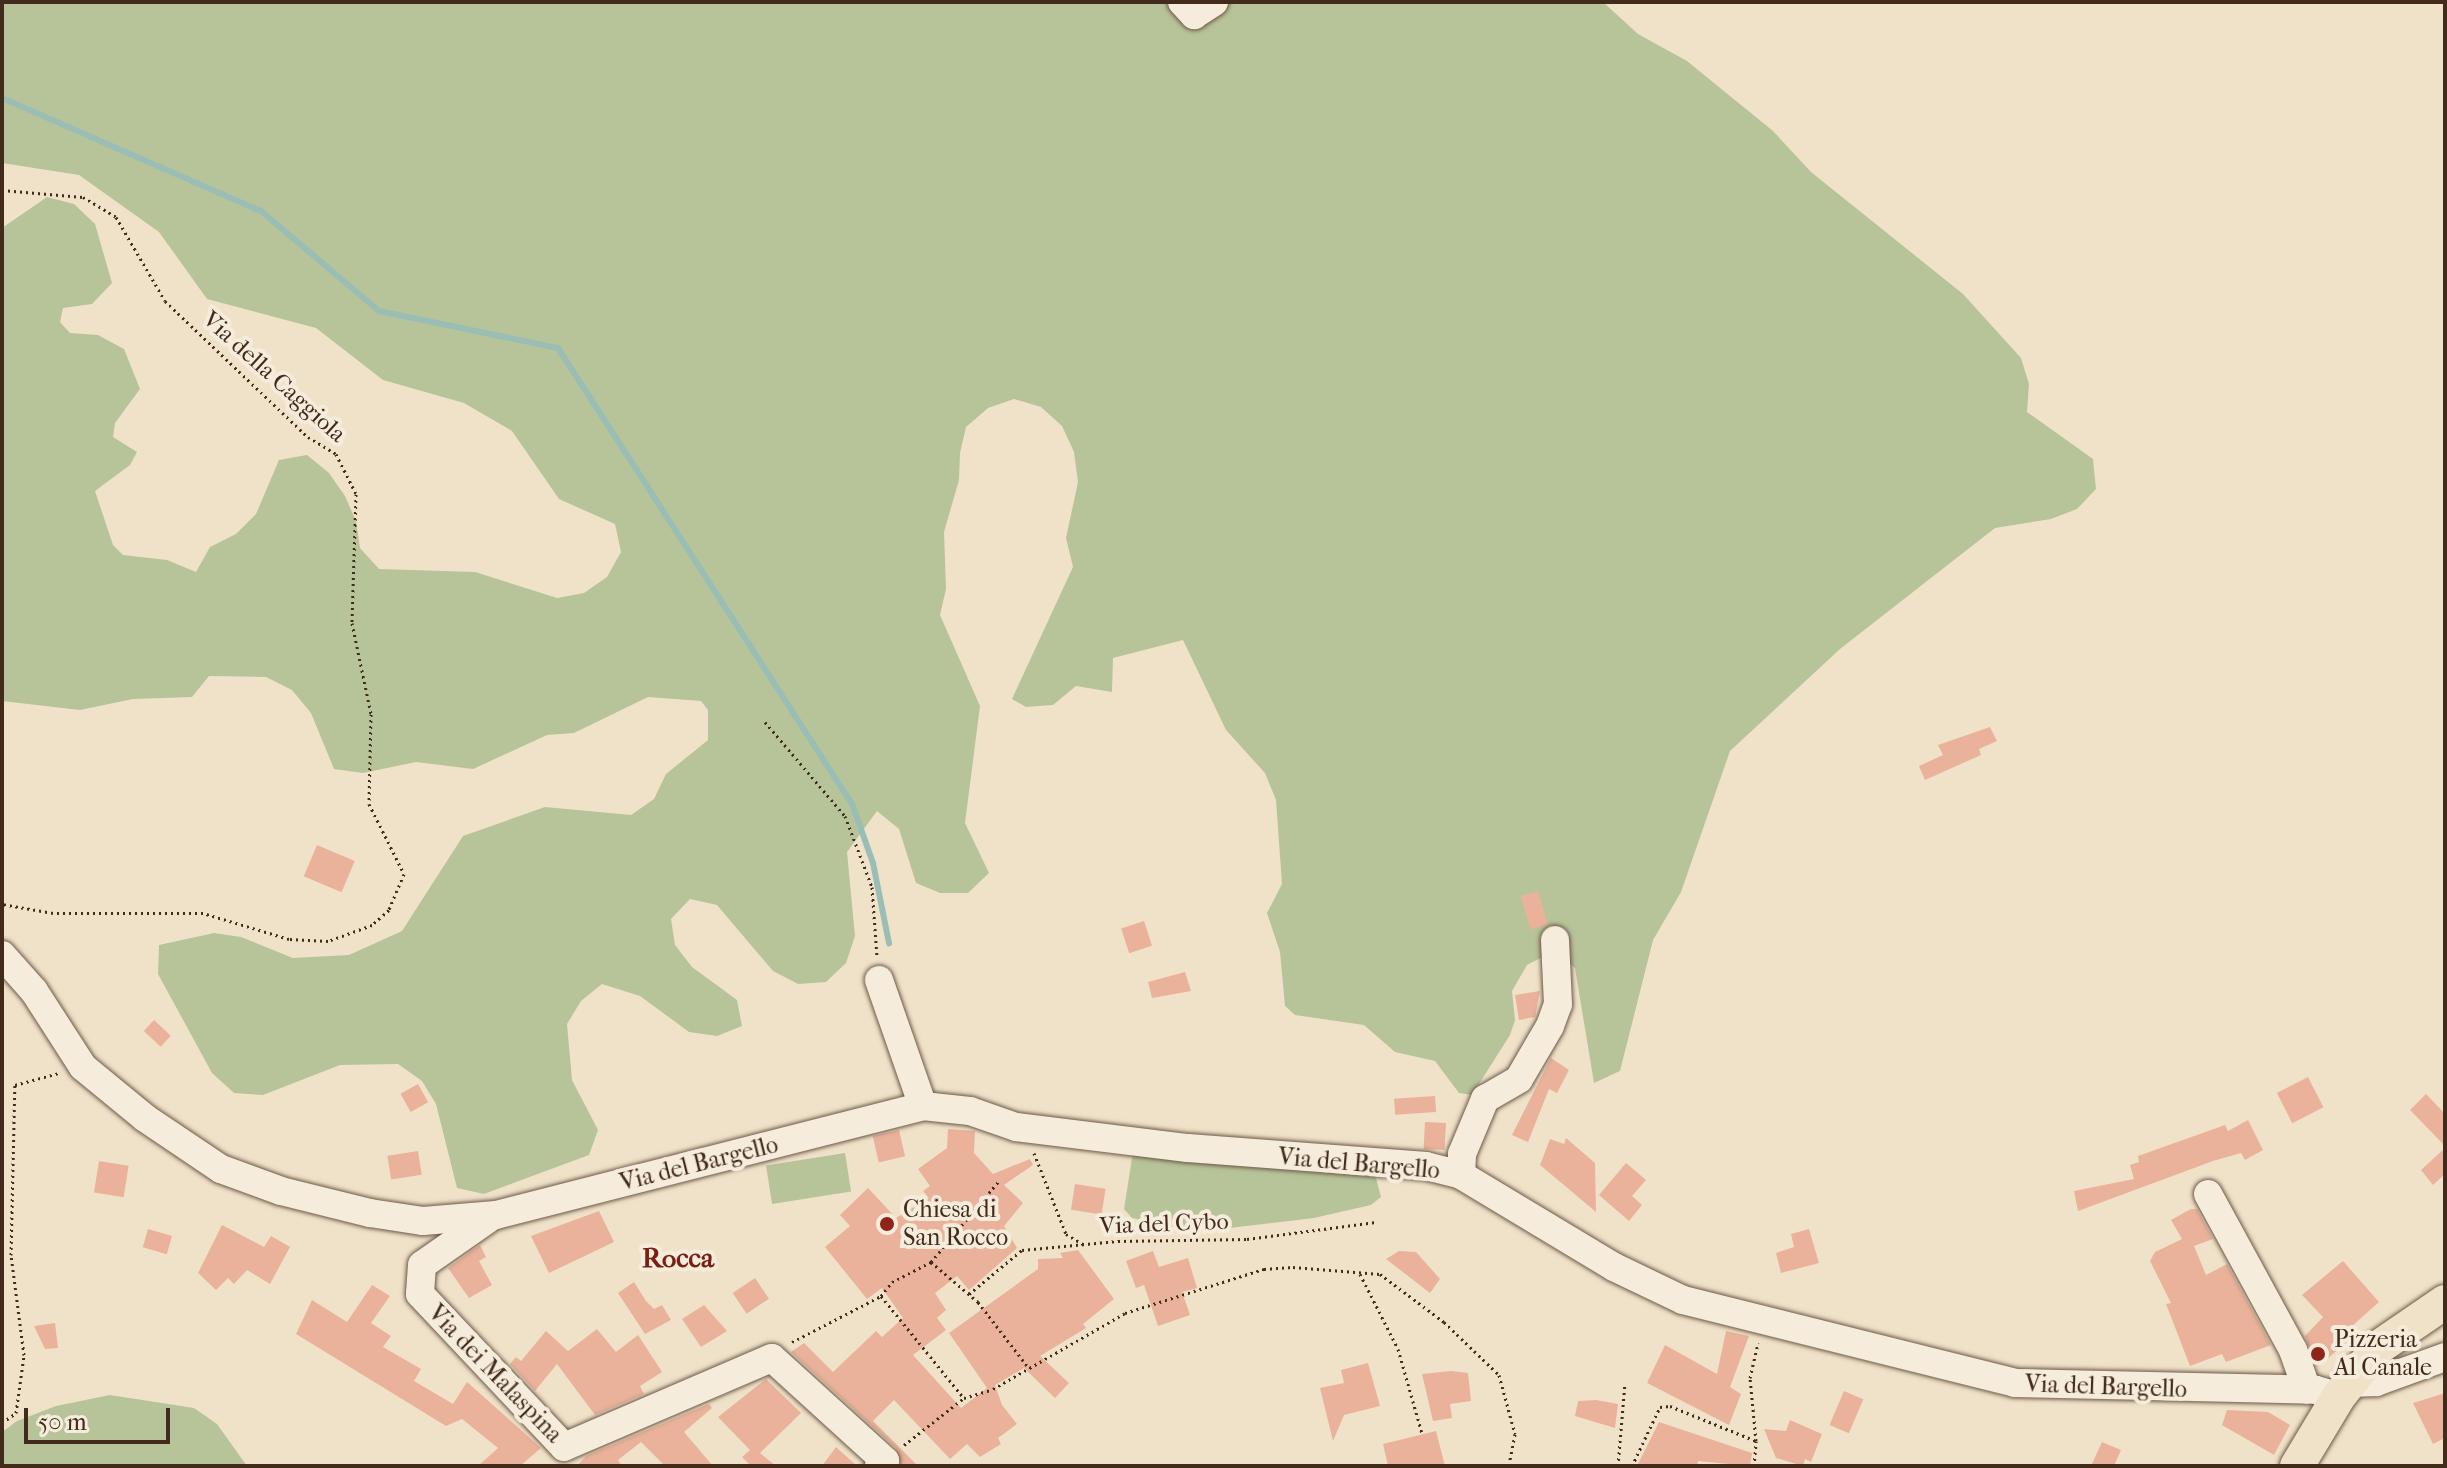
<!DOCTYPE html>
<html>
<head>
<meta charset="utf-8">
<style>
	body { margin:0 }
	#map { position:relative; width:2447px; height:1468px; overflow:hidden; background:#f0e2c9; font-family:"IM FELL French Canon",serif }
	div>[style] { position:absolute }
	.green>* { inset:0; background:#b7c499; transform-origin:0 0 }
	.stream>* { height:6px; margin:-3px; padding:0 3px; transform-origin:3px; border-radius:3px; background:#9abeb5 }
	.building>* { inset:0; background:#eab29a; transform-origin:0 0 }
	.path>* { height:3px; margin-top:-1.5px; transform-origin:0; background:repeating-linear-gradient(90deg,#432b1c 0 2px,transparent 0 6px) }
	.roads { filter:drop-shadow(0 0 2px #6e5947) drop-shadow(0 0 2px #6e5947) }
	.minor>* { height:28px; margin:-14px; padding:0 14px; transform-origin:14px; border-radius:14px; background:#f5ecdc }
	.major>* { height:34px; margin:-17px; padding:0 17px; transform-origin:17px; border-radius:17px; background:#f0e2c9 }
	.dots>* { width:22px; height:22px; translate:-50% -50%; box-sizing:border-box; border:4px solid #f5ecdc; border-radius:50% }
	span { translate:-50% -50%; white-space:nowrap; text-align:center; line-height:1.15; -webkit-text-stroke:8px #f5ecdc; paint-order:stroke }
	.street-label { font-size:24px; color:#432b1c }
	.poi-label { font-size:24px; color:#432b1c }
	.left { translate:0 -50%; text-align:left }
	.quarter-label { font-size:28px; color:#7a1f14; font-weight:700 }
	.frame { position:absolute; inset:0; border:4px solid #432b1c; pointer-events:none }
	.scale { position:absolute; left:24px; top:1408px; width:146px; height:36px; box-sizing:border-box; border:4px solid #432b1c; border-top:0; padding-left:10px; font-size:24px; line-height:28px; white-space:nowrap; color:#432b1c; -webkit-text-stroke:6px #f5ecdc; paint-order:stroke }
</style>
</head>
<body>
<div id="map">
	<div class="green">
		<div style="clip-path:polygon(2px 2px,1603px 2px,1638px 34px,1687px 61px,1773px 131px,1811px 172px,1963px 294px,2021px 358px,2029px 384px,2027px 412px,2093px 459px,2096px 489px,2077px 509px,2051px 519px,1995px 528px,1840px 649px,1730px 751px,1681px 892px,1653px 940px,1620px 1071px,1594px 1083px,1575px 968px,1552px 952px,1527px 965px,1512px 991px,1515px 1020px,1510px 1035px,1472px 1095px,1459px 1093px,1435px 1061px,1395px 1052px,1364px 1025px,1295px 1015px,1285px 1006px,1280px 952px,1267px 913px,1282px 884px,1276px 800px,1265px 773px,1226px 730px,1183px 640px,1113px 658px,1112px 692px,1076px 686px,1053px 705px,1026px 707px,1012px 699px,1073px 567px,1066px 538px,1078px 482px,1074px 452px,1062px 426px,1041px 407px,1014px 399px,988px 408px,966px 427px,960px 453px,959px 480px,944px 532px,946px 589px,940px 615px,980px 706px,965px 823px,989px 873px,968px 893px,940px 893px,916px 883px,899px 829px,877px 811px,847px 852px,855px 936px,846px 963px,826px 982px,798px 984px,773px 971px,717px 905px,690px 899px,671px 919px,675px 945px,692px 967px,737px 1000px,742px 1026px,717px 1036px,689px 1032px,640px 996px,602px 984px,581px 1001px,567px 1024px,572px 1080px,598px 1130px,589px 1155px,484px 1194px,457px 1188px,436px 1104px,422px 1081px,398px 1064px,340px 1065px,263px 1095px,234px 1093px,212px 1073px,158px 974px,159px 945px,214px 933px,241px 937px,293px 958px,349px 955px,402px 931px,463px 836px,545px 807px,631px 815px,654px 799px,666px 774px,708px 740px,708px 710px,701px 701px,648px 697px,574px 733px,547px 735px,473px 769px,416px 762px,363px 773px,334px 769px,311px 713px,292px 690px,266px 677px,209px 676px,192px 697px,133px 699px,80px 710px,2px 701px,2px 228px,47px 197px,74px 204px,95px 224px,112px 283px,92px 304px,63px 308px,60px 322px,70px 333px,98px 335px,124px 349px,140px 389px,115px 423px,113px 437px,137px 452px,130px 465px,95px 491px,113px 545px,123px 555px,167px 560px,196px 572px,210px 547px,236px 534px,256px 514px,279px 460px,307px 455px,329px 473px,345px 496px,356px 521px,360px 548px,379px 569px,475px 572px,557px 598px,584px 593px,607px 577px,621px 552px,615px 524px,559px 499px,512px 431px,464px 403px,383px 380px,316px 328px,207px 299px,159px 232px,79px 175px,2px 163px)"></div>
		<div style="clip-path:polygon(1133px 1152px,1369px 1174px,1376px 1178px,1381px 1197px,1371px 1205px,1314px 1218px,1195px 1232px,1132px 1218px,1124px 1209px)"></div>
		<div style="left:845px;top:1153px;width:39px;height:80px;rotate:81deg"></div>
		<div style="clip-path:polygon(110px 1395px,194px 1408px,217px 1424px,247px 1466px,2px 1466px,2px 1432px,17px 1421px,56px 1406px)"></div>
	</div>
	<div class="stream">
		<div style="left:2px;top:98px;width:283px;rotate:23.6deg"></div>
		<div style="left:261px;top:211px;width:155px;rotate:40.3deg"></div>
		<div style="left:379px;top:311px;width:183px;rotate:11.7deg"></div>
		<div style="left:558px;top:348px;width:543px;rotate:57.19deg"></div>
		<div style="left:852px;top:804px;width:63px;rotate:70.4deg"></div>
		<div style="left:873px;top:863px;width:82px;rotate:78.7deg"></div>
	</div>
	<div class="building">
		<div style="clip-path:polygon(1990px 727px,1997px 741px,1979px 749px,1981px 755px,1925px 780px,1919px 766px,1943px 755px,1938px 745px)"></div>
		<div style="left:317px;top:845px;width:41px;height:34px;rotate:23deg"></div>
		<div style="left:1538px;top:891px;width:35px;height:18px;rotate:74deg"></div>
		<div style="left:1144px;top:921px;width:26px;height:24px;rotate:72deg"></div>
		<div style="clip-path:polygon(1185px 972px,1191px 991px,1152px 998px,1148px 982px)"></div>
		<div style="clip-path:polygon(1540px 991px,1535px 1017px,1519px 1020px,1515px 995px)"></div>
		<div style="left:154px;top:1020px;width:23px;height:15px;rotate:43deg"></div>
		<div style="clip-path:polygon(1551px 1058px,1569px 1070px,1557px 1093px,1549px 1089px,1528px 1142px,1512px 1135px)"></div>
		<div style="left:2308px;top:1077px;width:34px;height:35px;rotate:63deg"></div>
		<div style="left:418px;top:1084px;width:21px;height:20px;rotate:61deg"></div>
		<div style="clip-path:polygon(2426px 1094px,2445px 1114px,2445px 1146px,2410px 1110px)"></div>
		<div style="left:1435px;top:1096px;width:16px;height:41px;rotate:86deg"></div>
		<div style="clip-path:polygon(2248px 1120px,2263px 1150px,2245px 1160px,2241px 1153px,2213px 1161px,2078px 1211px,2074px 1191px,2134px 1179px,2130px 1165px,2139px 1162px,2138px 1156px,2225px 1125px,2228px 1131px)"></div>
		<div style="left:1425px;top:1122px;width:21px;height:27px;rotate:3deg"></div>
		<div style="clip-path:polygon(948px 1129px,975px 1131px,974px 1153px,993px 1174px,1030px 1159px,1033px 1165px,1004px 1185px,1023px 1203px,1004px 1226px,1017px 1248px,969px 1290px,957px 1276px,935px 1293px,946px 1310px,937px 1318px,946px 1330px,913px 1355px,961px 1408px,987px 1388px,949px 1333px,1038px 1269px,1038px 1259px,1063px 1258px,1060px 1253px,1078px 1250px,1114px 1299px,1083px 1324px,1086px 1328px,1040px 1356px,1069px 1383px,1055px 1398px,1024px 1368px,995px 1385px,1002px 1405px,1017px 1424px,998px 1438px,1001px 1444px,980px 1457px,967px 1444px,950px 1459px,894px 1400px,873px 1421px,918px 1466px,901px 1466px,896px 1448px,791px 1352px,804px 1343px,833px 1372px,876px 1331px,882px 1337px,903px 1318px,882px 1288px,867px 1299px,825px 1247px,850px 1226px,840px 1215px,868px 1188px,896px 1218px,929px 1198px,923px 1191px,930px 1186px,918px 1169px,947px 1148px)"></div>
		<div style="left:899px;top:1130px;width:27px;height:27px;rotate:77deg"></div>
		<div style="clip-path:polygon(1566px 1138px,1595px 1163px,1596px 1212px,1540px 1165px,1550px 1139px,1564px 1144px)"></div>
		<div style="clip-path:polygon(2445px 1148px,2445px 1174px,2433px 1185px,2421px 1170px)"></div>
		<div style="left:418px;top:1151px;width:24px;height:31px;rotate:81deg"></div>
		<div style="left:99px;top:1161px;width:30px;height:32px;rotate:9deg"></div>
		<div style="clip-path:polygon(1626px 1163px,1646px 1180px,1632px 1196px,1642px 1205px,1629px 1221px,1599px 1195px)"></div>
		<div style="left:1075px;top:1184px;width:31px;height:26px;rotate:9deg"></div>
		<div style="clip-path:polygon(2191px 1209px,2197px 1209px,2213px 1239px,2194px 1246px,2206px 1275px,2227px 1264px,2271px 1345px,2226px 1362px,2222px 1354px,2190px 1366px,2166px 1304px,2171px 1303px,2150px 1261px,2155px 1252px,2182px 1239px,2171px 1220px)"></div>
		<div style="clip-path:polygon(599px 1211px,614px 1242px,549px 1273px,531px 1236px)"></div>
		<div style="clip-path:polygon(222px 1225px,264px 1247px,271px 1236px,290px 1247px,270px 1284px,247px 1270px,234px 1284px,228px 1278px,216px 1290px,198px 1273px)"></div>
		<div style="left:148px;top:1229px;width:25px;height:19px;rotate:16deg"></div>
		<div style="clip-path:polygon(1809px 1229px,1819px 1263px,1781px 1273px,1776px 1253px,1794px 1247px,1791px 1234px)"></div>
		<div style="clip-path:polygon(480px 1245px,486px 1257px,479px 1261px,492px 1285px,469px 1298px,448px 1268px)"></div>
		<div style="clip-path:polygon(1153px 1251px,1159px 1267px,1188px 1258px,1197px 1288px,1182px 1292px,1190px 1315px,1158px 1326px,1144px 1285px,1136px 1288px,1126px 1261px)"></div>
		<div style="clip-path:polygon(1399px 1251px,1416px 1252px,1440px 1279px,1430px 1293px,1386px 1259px)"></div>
		<div style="clip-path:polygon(2343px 1261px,2379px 1302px,2342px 1335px,2347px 1342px,2321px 1364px,2315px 1363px,2305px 1336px,2323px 1317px,2302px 1295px)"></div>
		<div style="left:755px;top:1278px;width:25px;height:27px;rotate:56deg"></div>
		<div style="clip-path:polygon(634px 1282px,646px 1301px,654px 1309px,662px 1305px,671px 1320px,645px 1334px,618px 1293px)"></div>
		<div style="clip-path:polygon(372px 1285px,390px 1296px,371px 1323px,391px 1336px,383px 1347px,421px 1369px,414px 1381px,453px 1404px,467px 1382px,541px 1448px,520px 1466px,478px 1466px,498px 1448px,462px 1419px,446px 1426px,296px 1334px,312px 1300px,347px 1322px)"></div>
		<div style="clip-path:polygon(704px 1305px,727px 1331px,701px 1347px,682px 1319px)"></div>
		<div style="clip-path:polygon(55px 1323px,58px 1348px,45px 1349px,34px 1326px)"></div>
		<div style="clip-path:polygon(597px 1329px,616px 1352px,638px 1335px,662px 1372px,640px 1386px,644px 1394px,595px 1415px,557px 1364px,535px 1391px,510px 1364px,516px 1357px,521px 1361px,546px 1331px,568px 1351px)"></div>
		<div style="clip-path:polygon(1726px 1331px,1749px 1336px,1730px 1387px,1741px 1394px,1729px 1425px,1647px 1383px,1665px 1345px,1717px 1374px)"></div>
		<div style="clip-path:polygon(1368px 1363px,1380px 1406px,1344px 1415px,1333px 1441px,1320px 1388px,1344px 1383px,1341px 1370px)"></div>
		<div style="clip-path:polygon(1451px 1371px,1468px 1373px,1471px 1401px,1450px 1404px,1452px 1418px,1433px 1421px,1422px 1374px)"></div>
		<div style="clip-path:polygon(766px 1379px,801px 1413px,760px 1453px,776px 1466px,751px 1466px,742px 1457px,750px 1450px,718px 1417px)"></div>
		<div style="left:1844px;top:1391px;width:21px;height:37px;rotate:23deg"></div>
		<div style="clip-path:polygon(2445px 1393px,2445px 1438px,2433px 1444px,2413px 1403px)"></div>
		<div style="clip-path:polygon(1596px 1400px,1618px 1404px,1615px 1428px,1575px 1416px,1578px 1401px)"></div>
		<div style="clip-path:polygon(709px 1404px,712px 1408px,684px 1432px,713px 1466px,665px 1466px,641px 1442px,618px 1460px,622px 1466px,577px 1466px,586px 1456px)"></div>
		<div style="clip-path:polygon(2227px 1410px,2268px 1412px,2290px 1425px,2274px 1455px,2222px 1425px)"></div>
		<div style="clip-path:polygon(1790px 1420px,1822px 1434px,1811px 1462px,1805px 1459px,1803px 1466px,1776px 1458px,1764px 1429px,1786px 1431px)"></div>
		<div style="clip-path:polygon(1659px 1422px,1752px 1453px,1750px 1466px,1698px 1461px,1697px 1466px,1637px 1466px)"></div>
		<div style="clip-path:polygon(1436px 1431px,1445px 1466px,1388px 1466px,1383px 1444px)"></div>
		<div style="clip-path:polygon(2102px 1442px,2121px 1450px,2114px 1466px,2091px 1466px)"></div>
		<div style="clip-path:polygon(836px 1447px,857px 1466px,822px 1466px)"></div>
	</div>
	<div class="path">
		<div style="left:2px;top:190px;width:81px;rotate:4.9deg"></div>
		<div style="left:83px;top:197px;width:39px;rotate:31deg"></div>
		<div style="left:116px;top:217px;width:97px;rotate:59.7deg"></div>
		<div style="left:165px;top:301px;width:197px;rotate:43.6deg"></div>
		<div style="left:308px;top:437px;width:33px;rotate:31deg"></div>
		<div style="left:336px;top:454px;width:45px;rotate:63.4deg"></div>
		<div style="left:356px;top:494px;width:129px;rotate:91.8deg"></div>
		<div style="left:352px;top:623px;width:93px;rotate:78.2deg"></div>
		<div style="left:371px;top:714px;width:90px;rotate:91.3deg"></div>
		<div style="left:369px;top:804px;width:78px;rotate:63.4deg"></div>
		<div style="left:404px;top:874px;width:39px;rotate:113deg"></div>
		<div style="left:389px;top:910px;width:23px;rotate:139deg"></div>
		<div style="left:372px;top:925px;width:47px;rotate:160deg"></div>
		<div style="left:328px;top:941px;width:39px;rotate:-177deg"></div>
		<div style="left:289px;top:939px;width:90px;rotate:-163.2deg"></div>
		<div style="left:203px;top:913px;width:150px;rotate:180deg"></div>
		<div style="left:53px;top:913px;width:52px;rotate:-170deg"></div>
		<div style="left:765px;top:722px;width:123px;rotate:49.6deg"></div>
		<div style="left:845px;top:816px;width:76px;rotate:69.2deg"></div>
		<div style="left:872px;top:887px;width:69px;rotate:85.9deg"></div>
		<div style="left:1034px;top:1153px;width:87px;rotate:68.4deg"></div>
		<div style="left:1066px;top:1234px;width:21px;rotate:31deg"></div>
		<div style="left:931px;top:1262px;width:62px;rotate:40.4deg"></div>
		<div style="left:978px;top:1302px;width:82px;rotate:52.4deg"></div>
		<div style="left:1360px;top:1274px;width:84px;rotate:63.1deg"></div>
		<div style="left:1398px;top:1349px;width:87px;rotate:74.1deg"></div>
		<div style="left:969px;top:1294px;width:69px;rotate:-39.7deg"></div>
		<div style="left:1022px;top:1250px;width:96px;rotate:-5.4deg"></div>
		<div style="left:1118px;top:1241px;width:129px;rotate:-0.9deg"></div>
		<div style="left:1247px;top:1239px;width:130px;rotate:-7.5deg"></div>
		<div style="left:881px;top:1296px;width:132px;rotate:50.9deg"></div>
		<div style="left:792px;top:1342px;width:100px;rotate:-27.3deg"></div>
		<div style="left:881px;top:1296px;width:18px;rotate:-52deg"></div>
		<div style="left:892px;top:1282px;width:44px;rotate:-27.1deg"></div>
		<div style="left:931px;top:1262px;width:106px;rotate:-50deg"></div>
		<div style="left:2px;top:1423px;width:17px;rotate:-36deg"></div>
		<div style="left:16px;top:1413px;width:59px;rotate:-82.1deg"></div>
		<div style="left:24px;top:1355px;width:101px;rotate:-97.4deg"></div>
		<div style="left:11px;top:1255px;width:170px;rotate:-88.7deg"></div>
		<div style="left:15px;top:1085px;width:46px;rotate:-15.3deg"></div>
		<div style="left:904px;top:1445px;width:76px;rotate:-38.1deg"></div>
		<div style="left:964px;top:1398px;width:30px;rotate:-17deg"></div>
		<div style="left:993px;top:1389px;width:152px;rotate:-29.9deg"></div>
		<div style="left:1125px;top:1313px;width:146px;rotate:-17.6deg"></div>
		<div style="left:1264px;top:1269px;width:29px;rotate:-4deg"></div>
		<div style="left:1293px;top:1267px;width:87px;rotate:4.6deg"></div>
		<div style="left:1380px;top:1274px;width:80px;rotate:36.9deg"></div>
		<div style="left:1444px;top:1322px;width:76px;rotate:43.9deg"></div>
		<div style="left:1499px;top:1375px;width:61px;rotate:74.8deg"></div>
		<div style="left:1515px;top:1434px;width:33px;rotate:101deg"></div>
		<div style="left:1618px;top:1466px;width:83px;rotate:-85.2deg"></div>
		<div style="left:1632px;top:1466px;width:65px;rotate:-64.6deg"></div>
		<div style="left:1660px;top:1407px;width:10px;rotate:-6deg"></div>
		<div style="left:1670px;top:1406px;width:93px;rotate:22.1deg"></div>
		<div style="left:1756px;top:1441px;width:63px;rotate:-95.4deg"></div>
		<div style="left:1750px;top:1378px;width:36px;rotate:-77deg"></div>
		<div style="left:1754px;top:1466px;width:25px;rotate:-85deg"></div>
	</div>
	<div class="roads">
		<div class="minor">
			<div style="left:1182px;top:2px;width:18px;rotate:47deg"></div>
			<div style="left:1194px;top:15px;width:24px;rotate:-33deg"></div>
			<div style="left:2px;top:955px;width:48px;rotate:48.4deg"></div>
			<div style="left:34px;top:991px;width:90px;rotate:57.2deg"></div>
			<div style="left:83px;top:1067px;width:80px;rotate:39.4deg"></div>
			<div style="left:145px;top:1118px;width:92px;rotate:33.9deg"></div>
			<div style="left:221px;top:1169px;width:64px;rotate:20.1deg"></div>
			<div style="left:281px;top:1191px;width:92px;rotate:13.9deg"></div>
			<div style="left:370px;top:1213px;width:54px;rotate:8.6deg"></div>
			<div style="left:423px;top:1221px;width:73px;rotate:-4.7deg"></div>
			<div style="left:496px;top:1215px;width:441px;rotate:-14.3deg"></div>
			<div style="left:923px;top:1106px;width:47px;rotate:6.1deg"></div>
			<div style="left:970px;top:1111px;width:49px;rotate:19.2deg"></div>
			<div style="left:1016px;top:1127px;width:173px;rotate:7deg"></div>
			<div style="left:1188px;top:1148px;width:239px;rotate:4.3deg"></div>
			<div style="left:1426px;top:1166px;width:36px;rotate:14deg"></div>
			<div style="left:1461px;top:1175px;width:179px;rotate:31deg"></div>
			<div style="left:1614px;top:1267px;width:76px;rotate:25.6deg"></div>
			<div style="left:1683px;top:1300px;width:342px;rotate:14deg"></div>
			<div style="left:2015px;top:1383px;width:301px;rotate:1.3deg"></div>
			<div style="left:2316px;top:1390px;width:24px;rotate:15deg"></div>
			<div style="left:879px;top:980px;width:133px;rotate:70.8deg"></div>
			<div style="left:1461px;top:1175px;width:21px;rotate:-87deg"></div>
			<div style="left:1462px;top:1154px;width:60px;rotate:-67.3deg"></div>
			<div style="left:1485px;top:1099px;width:39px;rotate:-30deg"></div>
			<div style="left:1519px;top:1079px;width:61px;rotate:-59.7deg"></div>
			<div style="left:1550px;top:1026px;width:23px;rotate:-70deg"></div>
			<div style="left:1558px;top:1004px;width:64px;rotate:-92.7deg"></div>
			<div style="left:2208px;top:1194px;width:178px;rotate:61.4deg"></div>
			<div style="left:2293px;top:1350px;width:42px;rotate:70.7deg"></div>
			<div style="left:488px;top:1219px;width:80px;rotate:145.1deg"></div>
			<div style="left:422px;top:1265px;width:29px;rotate:94deg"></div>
			<div style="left:420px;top:1294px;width:210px;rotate:46.7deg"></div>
			<div style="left:2350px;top:1383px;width:26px;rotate:-2deg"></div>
			<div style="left:2376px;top:1382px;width:73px;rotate:-19.9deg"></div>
			<div style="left:564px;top:1447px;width:226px;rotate:-23.2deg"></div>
			<div style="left:772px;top:1358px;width:153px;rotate:42.3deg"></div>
			<div style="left:885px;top:1461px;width:8px;rotate:140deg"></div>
		</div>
		<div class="major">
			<div style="left:2297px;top:1466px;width:82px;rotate:-59deg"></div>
			<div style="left:2339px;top:1396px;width:63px;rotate:-50.8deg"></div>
			<div style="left:2379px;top:1347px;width:80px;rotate:-34.3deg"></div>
		</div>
	</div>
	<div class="dots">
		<div style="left:887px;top:1224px;background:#8f2418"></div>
		<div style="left:2318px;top:1354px;background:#8f2418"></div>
	</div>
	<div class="street-label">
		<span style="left:274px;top:377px;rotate:42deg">Via della Caggiola</span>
		<span style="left:699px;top:1164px;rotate:-14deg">Via del Bargello</span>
		<span style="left:1359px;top:1164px;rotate:5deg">Via del Bargello</span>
		<span style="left:1164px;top:1224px;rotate:-2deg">Via del Cybo</span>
		<span style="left:495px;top:1374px;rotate:46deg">Via dei Malaspina</span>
		<span style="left:2106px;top:1387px;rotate:2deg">Via del Bargello</span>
	</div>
	<div class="poi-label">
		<span class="left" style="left:903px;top:1224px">Chiesa di<br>San Rocco</span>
		<span class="left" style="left:2334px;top:1354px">Pizzeria<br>Al Canale</span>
	</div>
	<div class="quarter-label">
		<span style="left:678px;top:1258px">Rocca</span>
	</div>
	<div class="frame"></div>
	<div class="scale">50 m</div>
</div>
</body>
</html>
